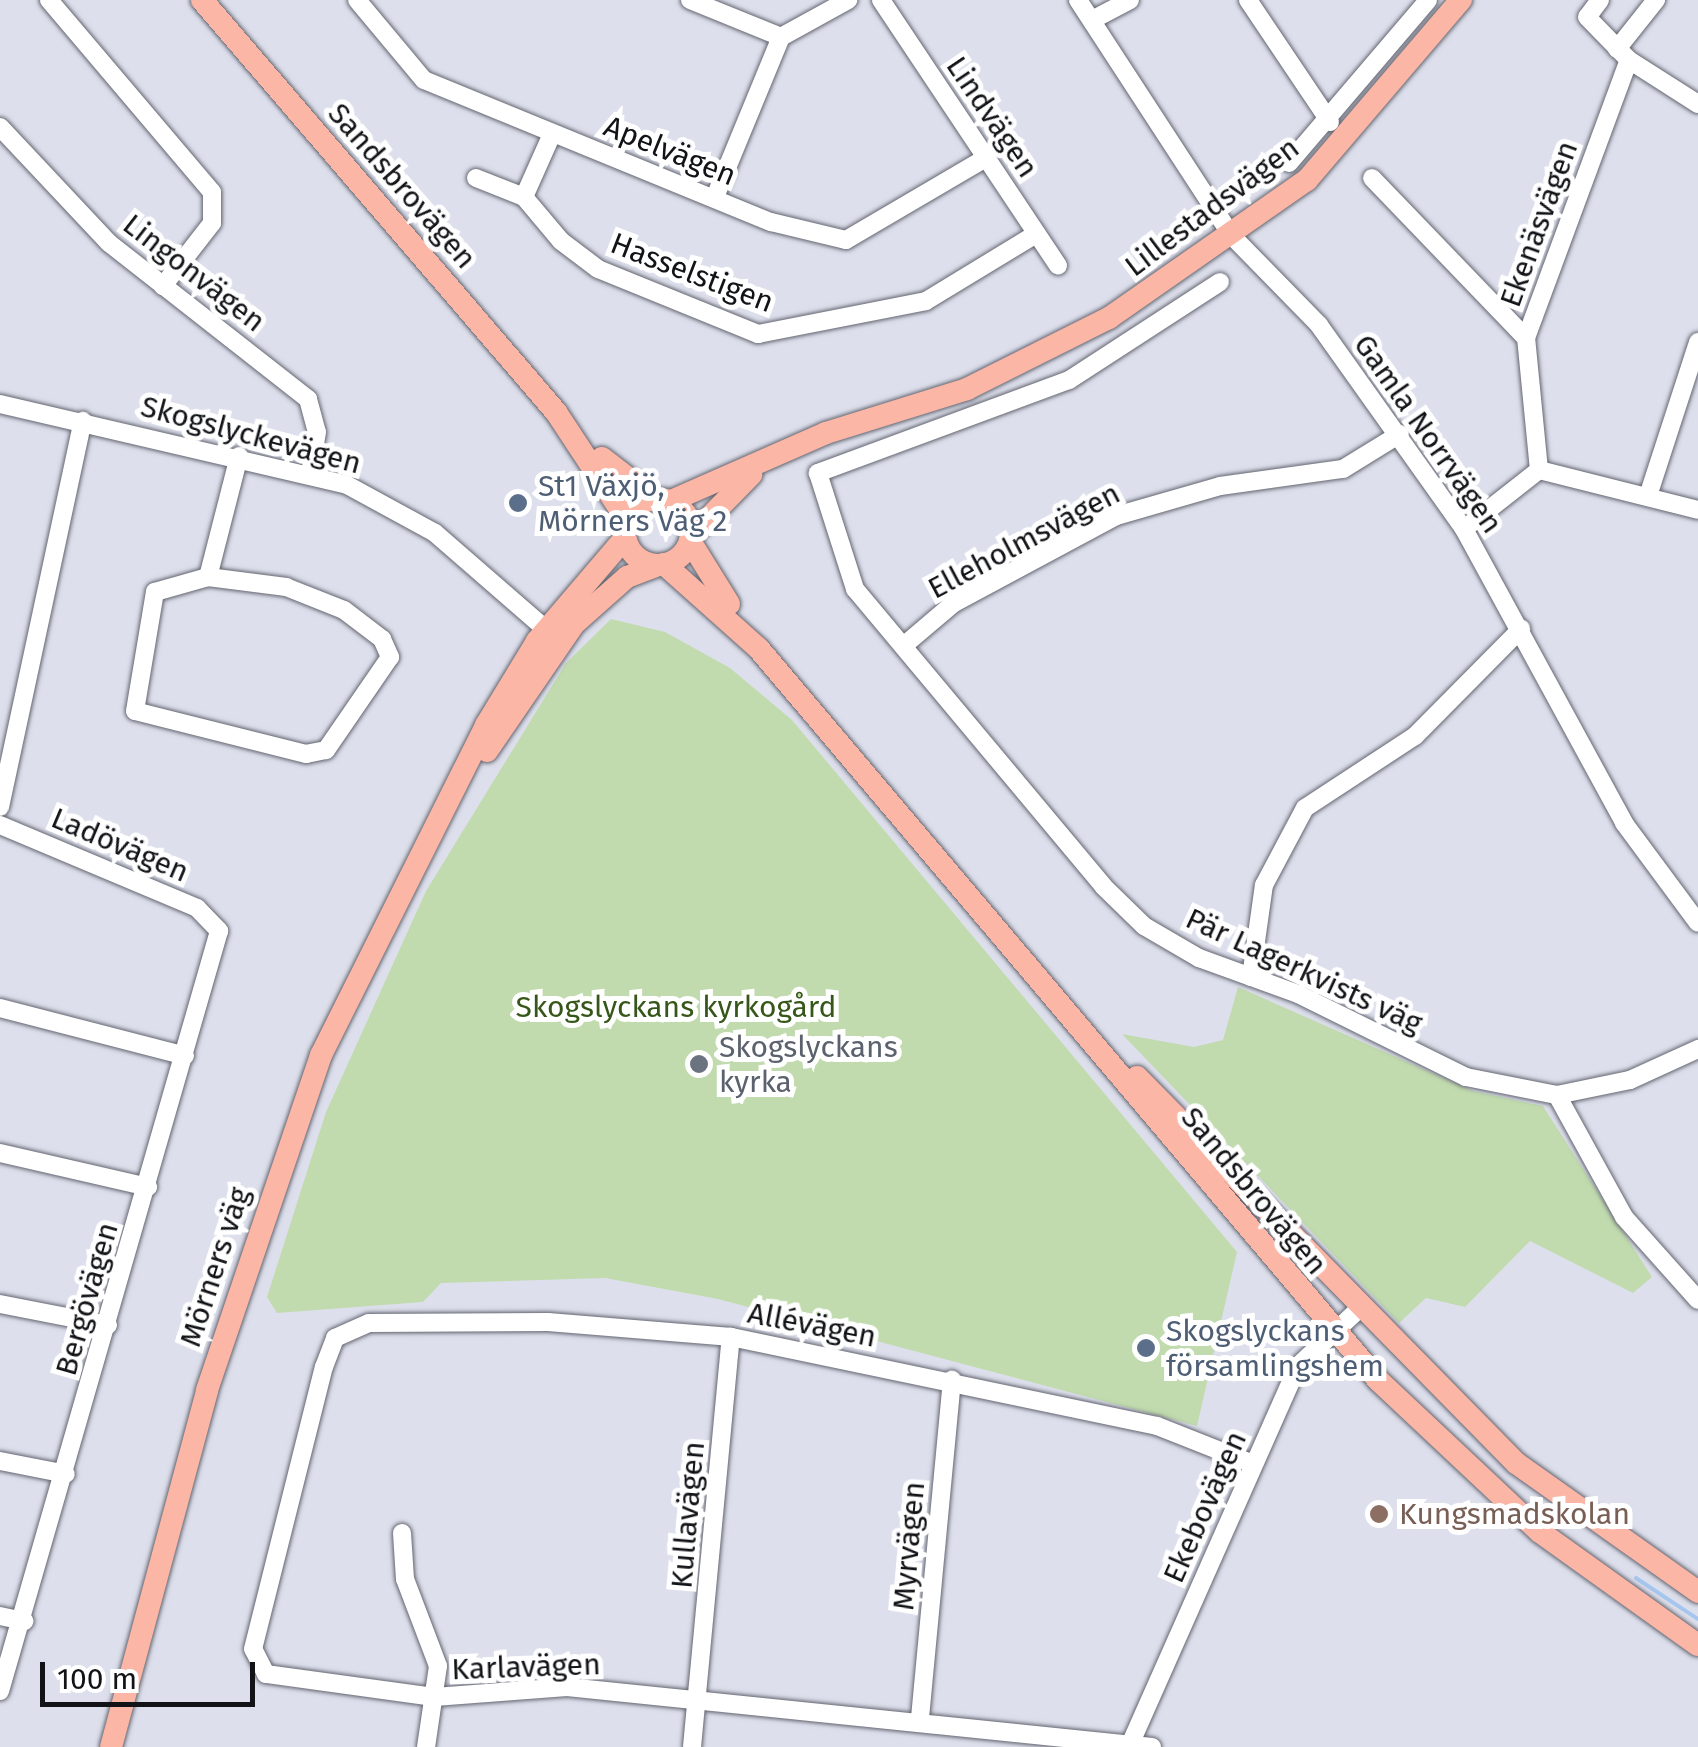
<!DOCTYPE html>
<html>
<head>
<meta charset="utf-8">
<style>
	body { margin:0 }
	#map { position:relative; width:1698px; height:1747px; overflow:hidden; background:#dde0ec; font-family:"Fira Sans",sans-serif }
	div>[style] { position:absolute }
	.green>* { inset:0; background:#c1dbaf }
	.stream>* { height:4px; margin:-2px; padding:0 2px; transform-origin:2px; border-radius:2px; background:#a7c6ee }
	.roads { filter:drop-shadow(0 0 2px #636570) drop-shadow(0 0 2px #636570) }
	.minor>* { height:18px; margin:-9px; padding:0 9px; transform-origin:9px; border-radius:9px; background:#fff }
	.major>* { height:22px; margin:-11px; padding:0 11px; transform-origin:11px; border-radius:11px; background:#fbb6a6 }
	.major>.ring { margin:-11px; padding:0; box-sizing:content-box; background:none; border:22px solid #fbb6a6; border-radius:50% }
	.dots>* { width:28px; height:28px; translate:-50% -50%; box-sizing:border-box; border:5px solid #fff; border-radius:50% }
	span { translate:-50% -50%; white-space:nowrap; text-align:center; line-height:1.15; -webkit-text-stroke:10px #fff; paint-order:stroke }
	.street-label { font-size:30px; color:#121317 }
	.service-label { font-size:30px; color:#4e5e75 }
	.left { translate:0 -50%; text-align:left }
	.park-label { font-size:30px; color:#37571a }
	.worship-label { font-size:30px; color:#5b616d }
	.education-label { font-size:30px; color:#785e54 }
	.scale { position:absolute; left:40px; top:1662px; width:215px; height:45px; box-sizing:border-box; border:5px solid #121317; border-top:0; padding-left:12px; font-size:30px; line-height:35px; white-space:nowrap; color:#121317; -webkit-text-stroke:8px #fff; paint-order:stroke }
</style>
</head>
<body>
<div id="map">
	<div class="green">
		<div style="clip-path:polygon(611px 619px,665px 632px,730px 668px,792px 720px,1237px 1252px,1197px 1426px,718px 1299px,605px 1278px,441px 1283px,423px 1302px,277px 1313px,267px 1297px,326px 1112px,426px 891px,566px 663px)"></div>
		<div style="clip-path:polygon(1238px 987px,1473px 1091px,1543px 1106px,1652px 1277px,1633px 1293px,1530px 1241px,1465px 1307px,1426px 1298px,1399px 1323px,1122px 1034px,1194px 1047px,1223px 1040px)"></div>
	</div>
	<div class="stream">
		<div style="left:1636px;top:1578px;width:74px;rotate:33.5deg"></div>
	</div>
	<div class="roads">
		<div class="minor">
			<div style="left:49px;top:0;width:252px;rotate:49.7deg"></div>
			<div style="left:212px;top:192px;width:31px;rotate:90deg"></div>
			<div style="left:212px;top:223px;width:80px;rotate:127.9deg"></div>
			<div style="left:357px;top:0;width:104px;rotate:50.1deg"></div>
			<div style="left:424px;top:80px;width:375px;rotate:22.3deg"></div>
			<div style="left:771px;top:222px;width:77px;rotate:13.5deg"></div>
			<div style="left:846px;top:240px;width:162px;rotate:-30.4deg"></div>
			<div style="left:690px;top:0;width:98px;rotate:22.1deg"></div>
			<div style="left:781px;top:37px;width:77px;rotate:-28.9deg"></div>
			<div style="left:881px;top:0;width:319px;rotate:56.3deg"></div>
			<div style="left:1078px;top:0;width:280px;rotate:56.9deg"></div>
			<div style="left:1231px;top:235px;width:126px;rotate:45.6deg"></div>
			<div style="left:1319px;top:325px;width:250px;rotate:54.6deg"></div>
			<div style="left:1464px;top:529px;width:335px;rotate:61.4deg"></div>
			<div style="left:1624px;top:823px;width:124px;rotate:53.5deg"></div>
			<div style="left:1248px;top:0;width:147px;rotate:56.1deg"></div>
			<div style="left:1600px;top:0;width:21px;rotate:127deg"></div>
			<div style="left:1587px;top:17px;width:60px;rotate:45.7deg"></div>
			<div style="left:1629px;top:60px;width:82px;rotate:32.5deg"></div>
			<div style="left:1092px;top:20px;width:43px;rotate:-27.8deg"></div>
			<div style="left:1617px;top:49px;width:63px;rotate:-51.5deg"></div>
			<div style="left:0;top:127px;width:159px;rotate:46.8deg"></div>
			<div style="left:109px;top:243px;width:253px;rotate:38.1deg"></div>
			<div style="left:308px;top:399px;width:34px;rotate:75deg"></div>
			<div style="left:317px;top:432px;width:42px;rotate:99.7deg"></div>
			<div style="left:552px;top:134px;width:69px;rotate:114deg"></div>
			<div style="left:524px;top:197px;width:57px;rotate:49.9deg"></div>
			<div style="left:561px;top:241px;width:46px;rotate:37.1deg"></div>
			<div style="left:598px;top:269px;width:173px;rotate:22.1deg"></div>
			<div style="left:758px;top:334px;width:171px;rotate:-11.1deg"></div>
			<div style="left:926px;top:301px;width:129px;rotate:-31.3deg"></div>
			<div style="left:1289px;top:163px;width:214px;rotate:-49.5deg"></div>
			<div style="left:476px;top:178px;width:52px;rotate:21.6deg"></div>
			<div style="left:1372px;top:178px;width:222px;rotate:46.1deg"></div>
			<div style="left:715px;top:197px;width:173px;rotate:-67.6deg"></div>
			<div style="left:1220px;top:282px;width:180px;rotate:147deg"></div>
			<div style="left:1069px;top:380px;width:268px;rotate:159.7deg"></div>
			<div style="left:818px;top:473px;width:122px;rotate:72.3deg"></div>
			<div style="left:855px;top:589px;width:387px;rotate:50.1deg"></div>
			<div style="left:1103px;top:886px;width:57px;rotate:44.3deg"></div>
			<div style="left:1144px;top:926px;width:64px;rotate:30.2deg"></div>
			<div style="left:1199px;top:958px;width:105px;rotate:20deg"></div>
			<div style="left:1298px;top:994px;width:187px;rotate:26.3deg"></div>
			<div style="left:1466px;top:1077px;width:93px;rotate:11.2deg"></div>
			<div style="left:1557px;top:1095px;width:75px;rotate:-11.6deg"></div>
			<div style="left:1630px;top:1080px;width:75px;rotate:-24.5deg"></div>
			<div style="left:0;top:404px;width:356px;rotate:13.1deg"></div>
			<div style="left:347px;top:485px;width:100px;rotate:28.6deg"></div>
			<div style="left:435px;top:533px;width:160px;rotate:41deg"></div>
			<div style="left:1539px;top:470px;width:133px;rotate:-95.6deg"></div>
			<div style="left:1526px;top:338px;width:296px;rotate:-69.7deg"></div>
			<div style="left:1649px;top:493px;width:159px;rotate:-72deg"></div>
			<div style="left:1464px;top:529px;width:95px;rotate:-38.2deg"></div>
			<div style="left:1539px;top:470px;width:164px;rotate:14.1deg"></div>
			<div style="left:208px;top:577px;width:79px;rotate:7.3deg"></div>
			<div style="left:286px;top:587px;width:62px;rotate:21.6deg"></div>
			<div style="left:344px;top:610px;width:48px;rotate:37.3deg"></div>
			<div style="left:382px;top:639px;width:20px;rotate:66deg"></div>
			<div style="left:390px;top:657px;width:113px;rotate:124.5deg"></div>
			<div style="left:326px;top:750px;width:20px;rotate:169deg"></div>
			<div style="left:306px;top:754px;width:176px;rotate:-165.9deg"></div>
			<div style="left:135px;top:711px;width:121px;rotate:-80.5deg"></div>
			<div style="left:155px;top:592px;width:55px;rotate:-15.8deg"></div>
			<div style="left:208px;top:577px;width:125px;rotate:-75.6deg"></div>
			<div style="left:908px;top:642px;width:60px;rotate:-40.3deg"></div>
			<div style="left:954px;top:603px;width:184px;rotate:-28.2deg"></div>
			<div style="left:1116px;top:516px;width:108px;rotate:-16.1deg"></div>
			<div style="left:1220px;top:486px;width:124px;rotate:-7.9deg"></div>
			<div style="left:1343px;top:469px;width:67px;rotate:-31.6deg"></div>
			<div style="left:0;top:807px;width:395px;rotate:-77.9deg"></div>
			<div style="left:0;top:825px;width:214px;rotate:22.8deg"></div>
			<div style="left:197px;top:908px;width:32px;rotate:46deg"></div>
			<div style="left:219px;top:931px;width:791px;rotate:106.07deg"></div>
			<div style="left:1251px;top:977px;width:93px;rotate:-82deg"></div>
			<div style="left:1264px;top:885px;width:87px;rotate:-62deg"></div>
			<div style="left:1305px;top:808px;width:131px;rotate:-33.2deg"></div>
			<div style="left:1415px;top:736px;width:151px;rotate:-45.3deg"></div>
			<div style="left:0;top:1008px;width:191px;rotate:14.5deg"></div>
			<div style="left:1557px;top:1095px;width:139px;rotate:61.2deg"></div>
			<div style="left:1624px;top:1217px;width:111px;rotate:48.3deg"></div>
			<div style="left:0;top:1153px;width:152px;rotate:12.9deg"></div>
			<div style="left:0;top:1304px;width:110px;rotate:11deg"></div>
			<div style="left:0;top:1461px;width:67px;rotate:11.1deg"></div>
			<div style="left:402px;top:1533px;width:46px;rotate:86.3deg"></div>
			<div style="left:405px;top:1579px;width:93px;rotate:69.2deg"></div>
			<div style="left:438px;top:1666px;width:82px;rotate:98.4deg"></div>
			<div style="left:0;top:1616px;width:25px;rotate:12deg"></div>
			<div style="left:920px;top:1718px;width:340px;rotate:-84.6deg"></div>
			<div style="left:692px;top:1747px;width:412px;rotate:-84.6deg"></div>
			<div style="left:1129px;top:1747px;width:415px;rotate:-66.1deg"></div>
			<div style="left:1297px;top:1367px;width:85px;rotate:-43.1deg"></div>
			<div style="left:1152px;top:1747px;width:588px;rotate:-174.14deg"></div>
			<div style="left:567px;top:1687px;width:133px;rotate:175.7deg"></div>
			<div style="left:434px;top:1697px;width:170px;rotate:-172.2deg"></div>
			<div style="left:266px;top:1674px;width:28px;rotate:-117deg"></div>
			<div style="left:253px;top:1649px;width:291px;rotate:-75.9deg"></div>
			<div style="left:324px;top:1367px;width:31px;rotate:-69deg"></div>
			<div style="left:335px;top:1338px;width:37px;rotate:-24deg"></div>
			<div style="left:369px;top:1323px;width:179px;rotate:-0.3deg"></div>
			<div style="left:548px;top:1322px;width:184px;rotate:4.7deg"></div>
			<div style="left:731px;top:1337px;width:435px;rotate:11.8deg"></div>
			<div style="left:1157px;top:1426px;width:103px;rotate:21.6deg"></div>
		</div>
		<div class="major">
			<div style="left:202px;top:0;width:543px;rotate:49.33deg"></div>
			<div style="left:556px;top:412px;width:129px;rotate:56.7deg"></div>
			<div style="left:602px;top:458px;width:67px;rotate:37.7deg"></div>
			<div class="ring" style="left:625px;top:499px;width:44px;height:44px"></div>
			<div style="left:671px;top:501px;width:169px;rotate:-23.7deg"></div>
			<div style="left:826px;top:433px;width:148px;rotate:-17.3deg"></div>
			<div style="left:967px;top:389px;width:159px;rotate:-26.6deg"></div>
			<div style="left:1109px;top:318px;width:241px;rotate:-34.9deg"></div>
			<div style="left:1307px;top:180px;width:237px;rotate:-49.5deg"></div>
			<div style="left:691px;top:536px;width:86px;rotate:-45.5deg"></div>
			<div style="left:690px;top:541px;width:74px;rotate:58.2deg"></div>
			<div style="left:664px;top:564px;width:127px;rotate:41.8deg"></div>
			<div style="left:759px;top:649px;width:958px;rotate:49.74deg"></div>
			<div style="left:1378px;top:1380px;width:222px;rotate:43.2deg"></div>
			<div style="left:1540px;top:1532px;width:194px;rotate:35.6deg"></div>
			<div style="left:487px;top:751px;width:154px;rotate:-55.6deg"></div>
			<div style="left:574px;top:624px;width:71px;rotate:-41.6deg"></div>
			<div style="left:627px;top:577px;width:33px;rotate:-21deg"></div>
			<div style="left:1137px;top:1077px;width:541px;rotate:45.52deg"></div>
			<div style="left:1516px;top:1463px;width:223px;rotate:35.3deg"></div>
			<div style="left:111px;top:1747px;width:370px;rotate:-74.9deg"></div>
			<div style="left:207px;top:1390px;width:354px;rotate:-71.2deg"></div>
			<div style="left:321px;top:1055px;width:369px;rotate:-63.4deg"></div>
			<div style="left:486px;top:725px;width:98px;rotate:-58.7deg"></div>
			<div style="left:537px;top:641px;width:135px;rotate:-49.5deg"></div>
		</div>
	</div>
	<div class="dots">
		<div style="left:518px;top:503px;background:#5c6f8a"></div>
		<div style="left:699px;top:1064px;background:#6b7280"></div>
		<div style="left:1146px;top:1348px;background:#5c6f8a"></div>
		<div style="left:1379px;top:1514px;background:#8d6e63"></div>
	</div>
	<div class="street-label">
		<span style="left:992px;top:117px;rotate:56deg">Lindvägen</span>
		<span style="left:670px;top:151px;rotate:22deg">Apelvägen</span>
		<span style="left:402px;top:186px;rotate:49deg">Sandsbrovägen</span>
		<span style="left:1212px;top:207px;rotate:-37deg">Lillestadsvägen</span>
		<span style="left:1539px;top:224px;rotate:-70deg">Ekenäsvägen</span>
		<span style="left:194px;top:273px;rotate:38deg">Lingonvägen</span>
		<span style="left:692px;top:273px;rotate:21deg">Hasselstigen</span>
		<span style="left:1428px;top:434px;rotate:55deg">Gamla Norrvägen</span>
		<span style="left:251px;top:435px;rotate:15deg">Skogslyckevägen</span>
		<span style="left:1024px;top:541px;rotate:-28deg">Elleholmsvägen</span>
		<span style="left:120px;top:845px;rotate:23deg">Ladövägen</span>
		<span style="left:1304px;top:971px;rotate:25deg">Pär Lagerkvists väg</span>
		<span style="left:1254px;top:1191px;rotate:50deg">Sandsbrovägen</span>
		<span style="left:215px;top:1267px;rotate:-72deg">Mörners väg</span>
		<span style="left:87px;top:1299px;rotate:-74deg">Bergövägen</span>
		<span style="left:812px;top:1325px;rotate:11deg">Allévägen</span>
		<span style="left:1205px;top:1507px;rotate:-66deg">Ekebovägen</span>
		<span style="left:688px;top:1515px;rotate:-85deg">Kullavägen</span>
		<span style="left:909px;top:1546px;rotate:-85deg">Myrvägen</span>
		<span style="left:526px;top:1667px;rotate:-2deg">Karlavägen</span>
	</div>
	<div class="service-label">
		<span class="left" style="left:538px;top:503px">St1 Växjö,<br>Mörners Väg 2</span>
		<span class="left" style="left:1166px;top:1348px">Skogslyckans<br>församlingshem</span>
	</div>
	<div class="park-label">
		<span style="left:676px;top:1007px">Skogslyckans kyrkogård</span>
	</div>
	<div class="worship-label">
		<span class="left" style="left:719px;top:1064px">Skogslyckans<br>kyrka</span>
	</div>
	<div class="education-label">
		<span class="left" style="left:1399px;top:1514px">Kungsmadskolan</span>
	</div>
	<div class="scale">100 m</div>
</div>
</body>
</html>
